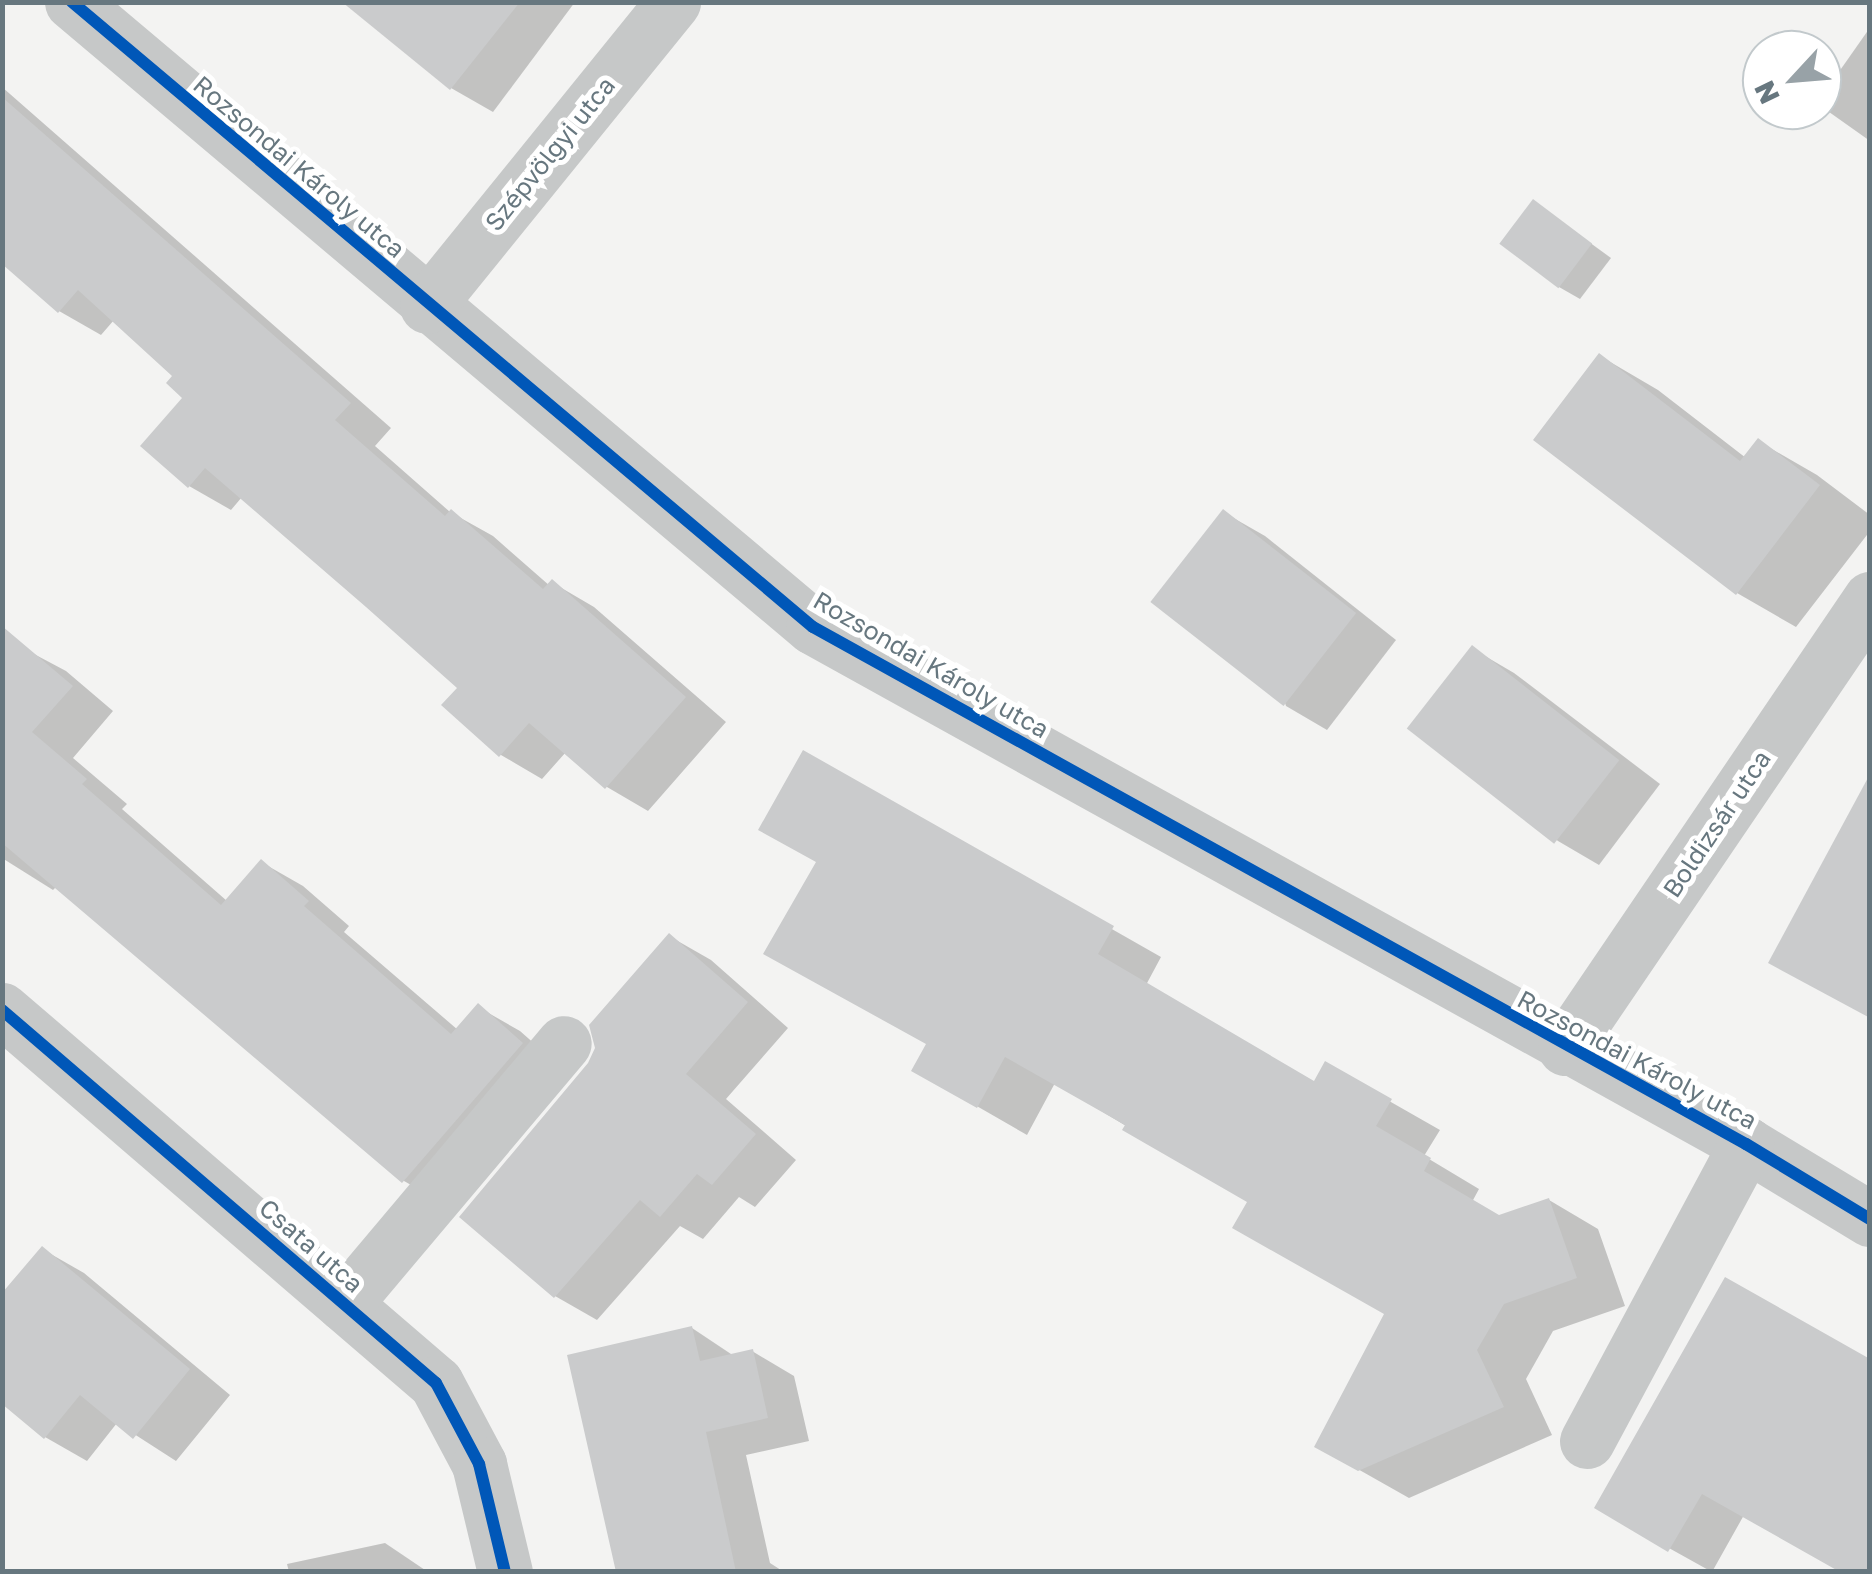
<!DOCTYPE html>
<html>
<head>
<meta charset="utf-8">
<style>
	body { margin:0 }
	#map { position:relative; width:1872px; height:1574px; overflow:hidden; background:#f3f3f2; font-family:"Golos Text",sans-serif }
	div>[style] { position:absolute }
	.shadow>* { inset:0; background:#0003 }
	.building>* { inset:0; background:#cacbcc; transform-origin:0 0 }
	.minor>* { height:55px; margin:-27.5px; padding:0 27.5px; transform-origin:27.5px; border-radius:27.5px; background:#c6c8c8 }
	.cycleway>* { height:12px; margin:-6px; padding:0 6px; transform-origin:6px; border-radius:6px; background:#0057b8 }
	span { translate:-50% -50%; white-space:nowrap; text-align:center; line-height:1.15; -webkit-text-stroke:10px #fff; paint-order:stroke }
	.street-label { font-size:25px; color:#67777f }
	.frame { position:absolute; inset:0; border:5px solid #67777f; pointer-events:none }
	.north { position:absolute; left:1742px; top:30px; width:100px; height:100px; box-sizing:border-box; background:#fff; border:2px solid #c2c9cc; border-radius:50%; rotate:244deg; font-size:28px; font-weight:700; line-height:40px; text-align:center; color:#67777f }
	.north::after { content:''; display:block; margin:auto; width:35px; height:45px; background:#98a2a7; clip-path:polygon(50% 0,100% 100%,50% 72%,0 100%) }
</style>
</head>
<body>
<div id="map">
	<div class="shadow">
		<div style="clip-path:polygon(346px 2px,575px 2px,493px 112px,451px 88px)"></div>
		<div style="clip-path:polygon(1869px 29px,1870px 30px,1870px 141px,1822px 107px,1822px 96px)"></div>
		<div style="clip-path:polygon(2px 87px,391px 428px,375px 446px,450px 512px,493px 536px,550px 586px,553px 583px,594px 607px,726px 722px,648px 811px,607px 787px,566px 752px,542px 779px,501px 755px,461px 687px,242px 497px,231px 510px,189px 486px,186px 398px,176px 376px,114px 320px,101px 335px,59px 311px,2px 236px)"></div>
		<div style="clip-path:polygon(1534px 202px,1611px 258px,1580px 299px,1559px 287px)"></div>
		<div style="clip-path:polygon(1600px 356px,1658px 390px,1746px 458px,1758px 441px,1817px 475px,1870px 515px,1870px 531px,1796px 627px,1737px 593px,1537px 439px)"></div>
		<div style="clip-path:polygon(1223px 512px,1265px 536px,1396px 640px,1327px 730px,1286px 706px)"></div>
		<div style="clip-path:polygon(2px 637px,66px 671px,113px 711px,73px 758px,127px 804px,122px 809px,227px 901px,261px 862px,303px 886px,349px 926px,344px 932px,458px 1030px,478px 1007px,520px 1031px,563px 1069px,446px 1205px,404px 1181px,57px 886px,53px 890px,2px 858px)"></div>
		<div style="clip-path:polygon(1473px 649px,1514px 673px,1660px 784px,1599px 865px,1558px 841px,1412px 729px)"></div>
		<div style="clip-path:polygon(804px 754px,1161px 957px,1146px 985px,1315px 1084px,1326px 1065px,1440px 1130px,1424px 1156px,1479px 1189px,1472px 1202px,1499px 1217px,1549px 1200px,1598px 1229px,1625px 1306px,1553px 1331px,1526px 1379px,1552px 1435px,1409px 1498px,1317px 1446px,1387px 1314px,1250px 1201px,1055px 1083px,1027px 1135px,914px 1070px,928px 1044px,819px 862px)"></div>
		<div style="clip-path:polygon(669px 936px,711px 960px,788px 1028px,726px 1099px,796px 1160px,755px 1207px,739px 1197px,703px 1239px,680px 1226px,597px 1320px,555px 1296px,590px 1064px)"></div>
		<div style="clip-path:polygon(42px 1249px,84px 1273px,230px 1395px,176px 1461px,117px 1423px,87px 1461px,45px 1437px)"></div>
		<div style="clip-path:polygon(692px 1328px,734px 1356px,752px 1351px,794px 1376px,809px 1441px,746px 1455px,770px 1563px,784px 1572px,619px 1572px)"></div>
		<div style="clip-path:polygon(1870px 1361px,1744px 1515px,1712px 1572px,1597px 1508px)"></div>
		<div style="clip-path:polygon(385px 1543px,428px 1572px,289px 1572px,287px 1564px)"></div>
	</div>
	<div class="building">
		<div style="clip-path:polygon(342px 2px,520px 2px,450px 90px)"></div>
		<div style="clip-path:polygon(2px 97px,351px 403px,335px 420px,445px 516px,451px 509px,543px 589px,552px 579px,686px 697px,605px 789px,529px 723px,499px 757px,441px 705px,457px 688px,366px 607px,205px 468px,188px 488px,140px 446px,182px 398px,166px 383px,172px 376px,78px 290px,58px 313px,2px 264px)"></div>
		<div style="left:1533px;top:199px;width:74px;height:56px;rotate:37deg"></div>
		<div style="clip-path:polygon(1599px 353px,1740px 461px,1758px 438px,1820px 485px,1736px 595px,1533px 440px)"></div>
		<div style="left:1223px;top:509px;width:169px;height:118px;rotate:38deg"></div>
		<div style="clip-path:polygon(2px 626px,73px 686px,32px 732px,87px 779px,82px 784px,221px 905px,261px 859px,309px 901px,304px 906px,451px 1034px,478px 1003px,523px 1043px,402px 1183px,2px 843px)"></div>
		<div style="left:1472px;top:645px;width:187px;height:106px;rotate:38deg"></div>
		<div style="clip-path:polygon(803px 750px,1114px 926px,1098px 954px,1314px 1081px,1325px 1061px,1392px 1099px,1376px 1126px,1431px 1158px,1424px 1171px,1499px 1215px,1549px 1198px,1577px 1278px,1504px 1304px,1477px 1350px,1504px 1407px,1358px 1471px,1314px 1447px,1384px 1314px,1232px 1228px,1247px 1202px,1122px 1130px,1125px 1125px,1005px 1057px,977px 1108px,911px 1071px,926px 1044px,763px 954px,816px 862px,758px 830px)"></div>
		<div style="clip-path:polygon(1870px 774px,1870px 1018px,1768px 963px)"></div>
		<div style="clip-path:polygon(669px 933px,748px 1002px,686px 1074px,756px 1134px,712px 1185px,697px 1174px,660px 1217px,640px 1200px,554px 1298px,459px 1217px,588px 1063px,595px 1048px,589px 1025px)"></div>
		<div style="clip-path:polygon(42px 1246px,190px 1369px,133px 1439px,80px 1395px,44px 1439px,2px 1404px,2px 1293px)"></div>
		<div style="clip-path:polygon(1725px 1277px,1870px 1359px,1870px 1572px,1840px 1572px,1702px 1494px,1668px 1552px,1594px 1508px)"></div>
		<div style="clip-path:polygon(692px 1326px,700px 1361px,753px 1349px,768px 1418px,706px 1432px,736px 1572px,616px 1572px,567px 1355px)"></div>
	</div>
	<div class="minor">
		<div style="left:72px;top:2px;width:969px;rotate:40.15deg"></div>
		<div style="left:813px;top:627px;width:1067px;rotate:28.99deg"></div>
		<div style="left:1746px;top:1144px;width:145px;rotate:31.2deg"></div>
		<div style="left:427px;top:306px;width:391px;rotate:-51deg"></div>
		<div style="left:2px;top:1010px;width:572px;rotate:40.68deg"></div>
		<div style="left:436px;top:1383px;width:92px;rotate:62deg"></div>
		<div style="left:479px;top:1464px;width:111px;rotate:76.5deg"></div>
		<div style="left:1565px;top:1048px;width:543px;rotate:-55.81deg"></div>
		<div style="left:344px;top:1304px;width:341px;rotate:-49.9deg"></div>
		<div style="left:1587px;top:1441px;width:337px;rotate:-61.8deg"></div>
	</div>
	<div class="cycleway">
		<div style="left:72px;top:2px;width:969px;rotate:40.15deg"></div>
		<div style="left:813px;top:627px;width:1067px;rotate:28.99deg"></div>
		<div style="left:1746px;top:1144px;width:145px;rotate:31.2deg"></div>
		<div style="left:2px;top:1010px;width:572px;rotate:40.68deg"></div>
		<div style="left:436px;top:1383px;width:92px;rotate:62deg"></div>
		<div style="left:479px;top:1464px;width:111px;rotate:76.5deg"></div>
	</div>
	<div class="street-label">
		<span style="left:550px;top:154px;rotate:-51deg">Szépvölgyi utca</span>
		<span style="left:299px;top:167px;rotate:40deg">Rozsondai Károly utca</span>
		<span style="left:931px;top:665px;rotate:30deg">Rozsondai Károly utca</span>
		<span style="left:1717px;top:824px;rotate:-56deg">Boldizsár utca</span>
		<span style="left:1637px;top:1060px;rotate:28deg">Rozsondai Károly utca</span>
		<span style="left:311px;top:1246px;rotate:41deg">Csata utca</span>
	</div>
	<div class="frame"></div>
	<div class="north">N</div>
</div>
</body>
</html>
